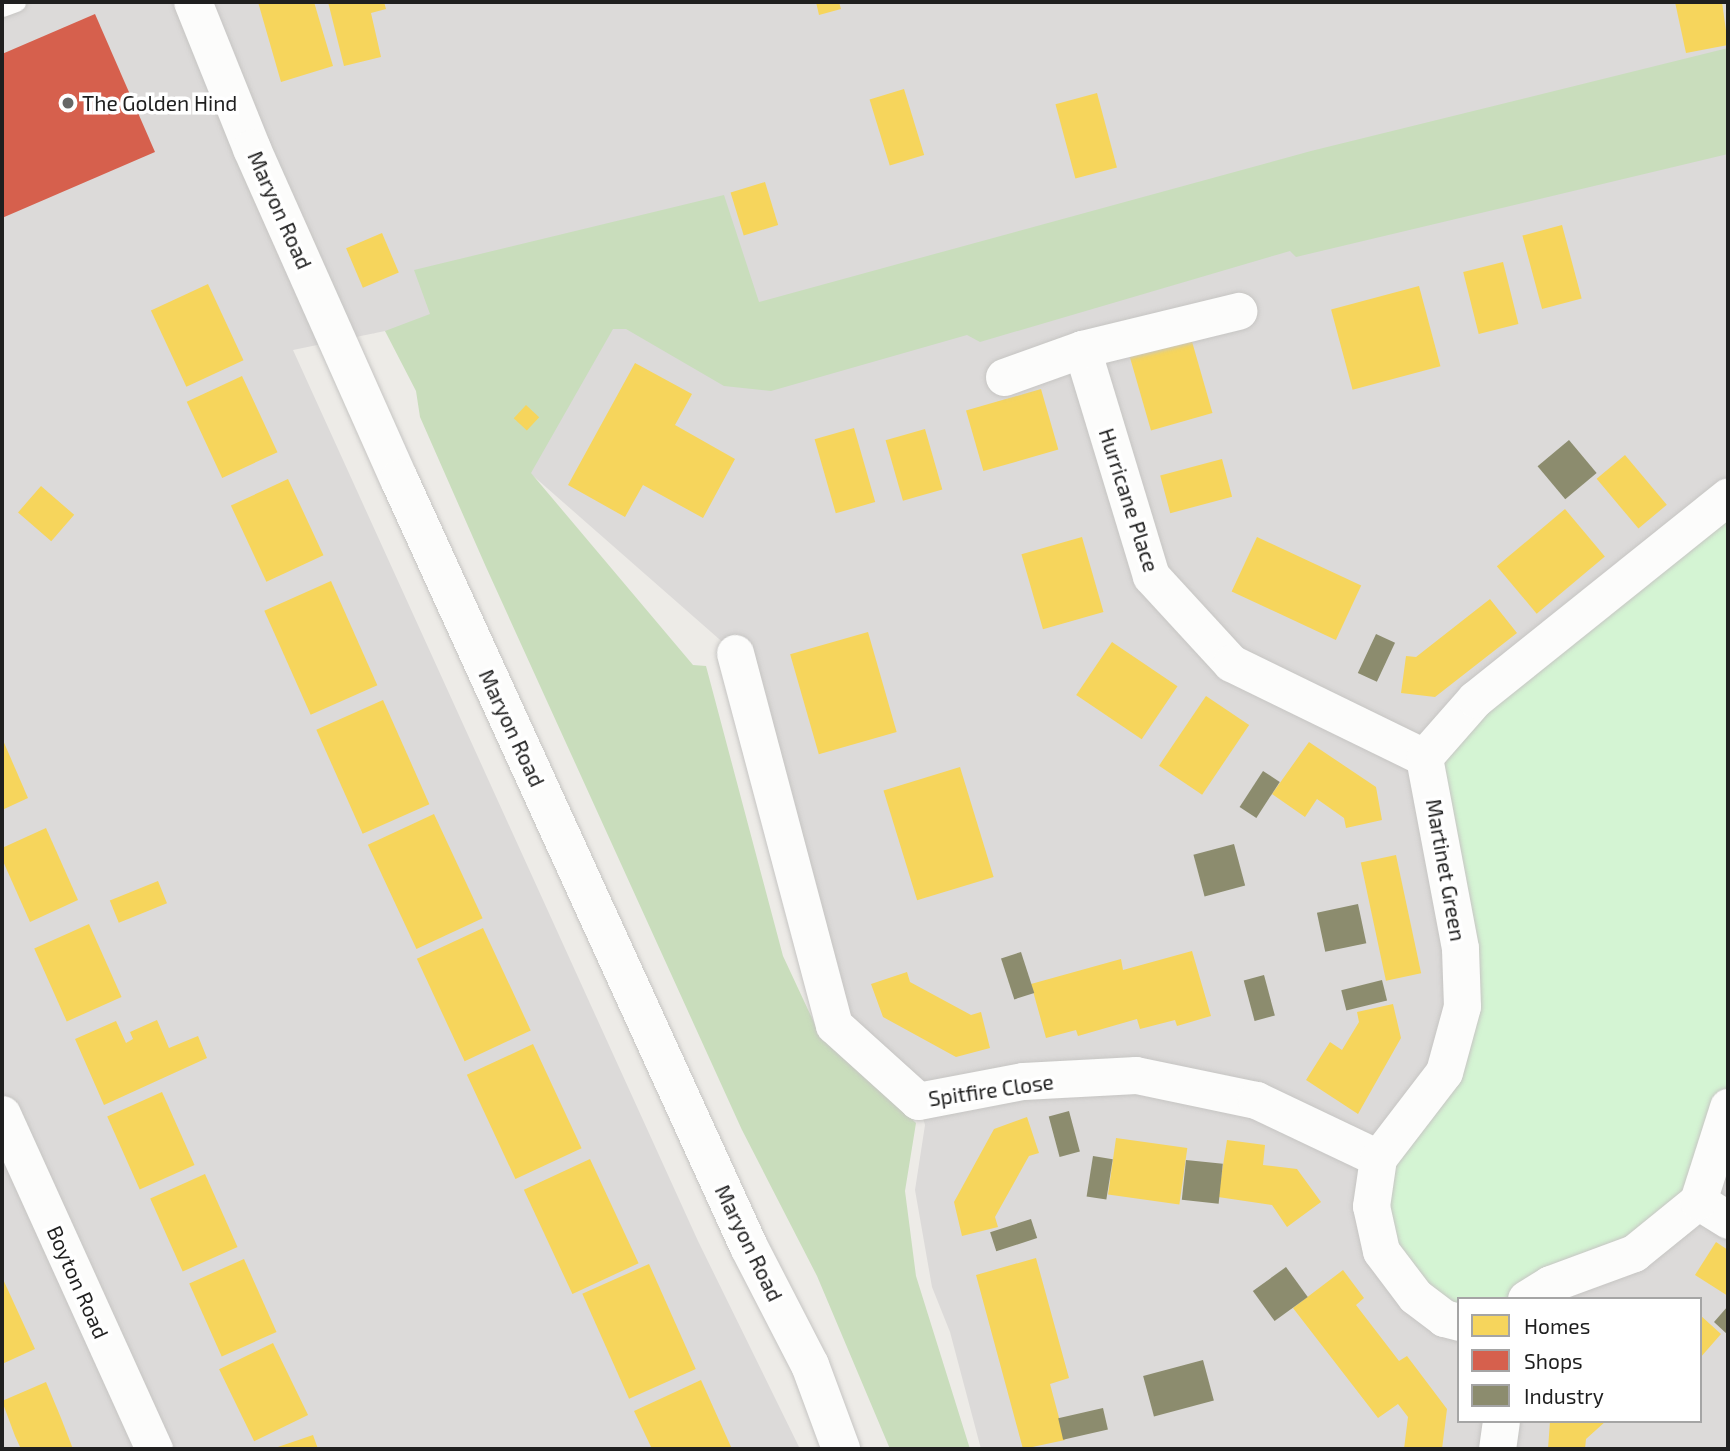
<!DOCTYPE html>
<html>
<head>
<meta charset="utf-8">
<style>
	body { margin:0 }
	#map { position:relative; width:1730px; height:1451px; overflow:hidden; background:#edebe7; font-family:"Exo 2",sans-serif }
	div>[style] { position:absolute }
	.residential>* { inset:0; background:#dcdad9 }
	.forest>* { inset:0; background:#c9ddbc }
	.park>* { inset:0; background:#d4f4d3 }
	.homes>* { inset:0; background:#f6d55c; transform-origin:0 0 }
	.shops>* { inset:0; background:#d6604d }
	.industry>* { inset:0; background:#8c8c6e; transform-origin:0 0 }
	.roads { filter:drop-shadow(0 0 2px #c6c5c3) drop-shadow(0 0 2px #c6c5c3) }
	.service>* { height:19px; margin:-9.5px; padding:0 9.5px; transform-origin:9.5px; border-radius:9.5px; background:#fcfcfb }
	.minor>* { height:37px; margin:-18.5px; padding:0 18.5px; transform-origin:18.5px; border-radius:18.5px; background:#fcfcfb }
	.tertiary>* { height:38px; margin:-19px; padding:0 19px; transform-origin:19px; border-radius:19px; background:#fcfcfb }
	.dots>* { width:19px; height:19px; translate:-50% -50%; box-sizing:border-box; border:4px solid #fff; border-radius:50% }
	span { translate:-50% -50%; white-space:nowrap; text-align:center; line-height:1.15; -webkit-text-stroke:7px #fff; paint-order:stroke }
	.poi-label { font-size:21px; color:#1f1f1f }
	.left { translate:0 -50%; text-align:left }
	.street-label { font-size:21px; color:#1f1f1f }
	.frame { position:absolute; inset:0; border:4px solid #1f1f1f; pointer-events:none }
	.legend { position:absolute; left:1457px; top:1297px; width:245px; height:126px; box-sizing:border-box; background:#fff; border:2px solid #a5a5a5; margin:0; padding:9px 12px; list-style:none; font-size:21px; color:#1f1f1f }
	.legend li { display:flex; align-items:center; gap:14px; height:35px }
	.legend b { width:35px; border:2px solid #a5a5a5 }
</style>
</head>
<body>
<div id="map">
	<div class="residential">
		<div style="clip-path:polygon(evenodd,2px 2px,1728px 2px,1728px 1449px,981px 1449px,950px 1332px,932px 1287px,915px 1190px,925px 1125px,918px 1101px,834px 1025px,735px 653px,531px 474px,385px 331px,293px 350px,698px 1241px,800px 1449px,2px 1449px,2px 2px,1459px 1299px,1700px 1299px,1700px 1421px,1459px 1421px,1459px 1299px)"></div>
	</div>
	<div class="forest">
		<div style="clip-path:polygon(1728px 48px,1728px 154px,1296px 257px,1290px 251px,980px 342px,967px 335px,771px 391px,724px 386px,626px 329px,613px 329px,531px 473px,693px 665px,706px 666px,783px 956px,818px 1031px,916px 1123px,905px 1191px,916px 1276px,970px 1449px,890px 1449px,817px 1276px,742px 1130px,486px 567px,420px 417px,416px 391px,385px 331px,430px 314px,414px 270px,724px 195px,759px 302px,1311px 151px)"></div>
	</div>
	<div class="park">
		<div style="clip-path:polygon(1728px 496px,1728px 1107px,1698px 1201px,1526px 1299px,1459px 1299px,1459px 1322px,1381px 1251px,1378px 1158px,1462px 1006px,1424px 757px)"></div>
	</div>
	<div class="homes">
		<div style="clip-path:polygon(258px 2px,314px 2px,333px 66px,281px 82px)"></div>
		<div style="clip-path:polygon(328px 2px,384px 2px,386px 9px,371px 13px,381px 57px,344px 66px)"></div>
		<div style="clip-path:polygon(816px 2px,839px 2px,841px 9px,819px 15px)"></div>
		<div style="clip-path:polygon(1675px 2px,1722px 2px,1728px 45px,1686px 53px)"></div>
		<div style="left:904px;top:89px;width:69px;height:36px;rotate:73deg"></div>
		<div style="left:1097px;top:93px;width:77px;height:43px;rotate:75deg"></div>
		<div style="left:765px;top:182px;width:45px;height:36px;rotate:73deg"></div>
		<div style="left:1562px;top:225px;width:76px;height:41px;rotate:75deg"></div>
		<div style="left:382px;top:233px;width:43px;height:39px;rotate:67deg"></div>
		<div style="left:1503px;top:262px;width:64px;height:41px;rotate:76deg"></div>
		<div style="left:208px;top:284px;width:84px;height:63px;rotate:65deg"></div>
		<div style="left:1419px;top:286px;width:83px;height:91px;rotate:75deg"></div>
		<div style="left:1191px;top:338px;width:78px;height:64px;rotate:74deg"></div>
		<div style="clip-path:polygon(635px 363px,692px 394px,675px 425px,735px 459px,703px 518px,643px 485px,625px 517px,568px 485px)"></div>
		<div style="left:242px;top:376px;width:84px;height:61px;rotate:65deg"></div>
		<div style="left:1041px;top:389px;width:63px;height:78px;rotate:74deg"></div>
		<div style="left:526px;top:405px;width:18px;height:18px;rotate:43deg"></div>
		<div style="left:854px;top:428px;width:77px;height:41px;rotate:74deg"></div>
		<div style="left:925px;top:429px;width:63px;height:41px;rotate:74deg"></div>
		<div style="left:1625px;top:455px;width:65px;height:37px;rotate:50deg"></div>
		<div style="left:1222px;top:459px;width:39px;height:64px;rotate:75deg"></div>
		<div style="left:288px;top:479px;width:84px;height:63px;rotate:65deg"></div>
		<div style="left:41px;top:486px;width:44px;height:35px;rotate:41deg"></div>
		<div style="left:1565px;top:509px;width:62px;height:89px;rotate:50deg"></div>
		<div style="left:1082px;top:537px;width:78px;height:63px;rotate:74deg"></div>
		<div style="left:1257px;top:537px;width:115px;height:60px;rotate:25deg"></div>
		<div style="left:331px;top:581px;width:114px;height:73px;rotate:66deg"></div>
		<div style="clip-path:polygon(1490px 599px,1517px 633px,1435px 697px,1401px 693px,1406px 656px,1416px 657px)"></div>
		<div style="left:868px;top:632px;width:104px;height:81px;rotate:74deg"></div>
		<div style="left:1112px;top:642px;width:79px;height:64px;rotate:34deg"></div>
		<div style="left:1206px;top:696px;width:52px;height:84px;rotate:34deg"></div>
		<div style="left:383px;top:700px;width:114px;height:73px;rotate:66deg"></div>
		<div style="clip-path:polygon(2px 738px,28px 798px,2px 810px)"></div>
		<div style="clip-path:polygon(1309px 742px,1376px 787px,1382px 820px,1346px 828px,1344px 818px,1317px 799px,1305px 817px,1272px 794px)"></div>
		<div style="left:960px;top:767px;width:115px;height:80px;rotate:73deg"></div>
		<div style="left:434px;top:814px;width:115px;height:73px;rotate:65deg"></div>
		<div style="clip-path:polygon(46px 828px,78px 900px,30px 922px,2px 859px,2px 848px)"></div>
		<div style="left:1396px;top:855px;width:121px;height:36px;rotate:78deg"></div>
		<div style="left:158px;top:881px;width:24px;height:52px;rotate:68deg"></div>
		<div style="left:89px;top:924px;width:80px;height:60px;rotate:66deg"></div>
		<div style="left:483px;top:928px;width:113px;height:73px;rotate:65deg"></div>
		<div style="clip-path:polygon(1192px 951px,1211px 1016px,1177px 1026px,1175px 1020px,1140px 1029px,1137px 1019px,1078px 1036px,1076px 1030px,1046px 1038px,1031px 984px,1121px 959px,1123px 970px)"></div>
		<div style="clip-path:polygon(907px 972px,910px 982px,971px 1015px,981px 1012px,990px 1048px,956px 1057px,883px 1017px,871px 984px)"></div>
		<div style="clip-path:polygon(1393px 1004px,1401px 1038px,1358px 1114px,1306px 1080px,1330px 1042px,1342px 1050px,1359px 1022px,1357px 1012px)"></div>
		<div style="clip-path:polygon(157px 1020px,169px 1048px,198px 1036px,207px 1058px,104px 1105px,75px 1039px,116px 1021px,126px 1043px,133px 1039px,130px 1032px)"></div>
		<div style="left:533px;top:1044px;width:115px;height:73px;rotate:65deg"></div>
		<div style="left:162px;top:1092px;width:80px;height:60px;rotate:66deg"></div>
		<div style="clip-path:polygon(1027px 1117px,1039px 1153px,1029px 1156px,995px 1217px,998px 1227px,962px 1236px,954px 1202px,994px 1129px)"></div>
		<div style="left:1116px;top:1138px;width:72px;height:57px;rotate:8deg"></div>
		<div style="clip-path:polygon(1227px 1140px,1265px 1145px,1263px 1165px,1297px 1169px,1321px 1202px,1287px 1227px,1272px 1205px,1218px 1197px)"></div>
		<div style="left:590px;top:1159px;width:115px;height:73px;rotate:65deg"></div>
		<div style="left:205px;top:1174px;width:80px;height:60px;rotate:66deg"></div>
		<div style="clip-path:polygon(1716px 1242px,1728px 1250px,1728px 1296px,1695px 1275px)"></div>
		<div style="clip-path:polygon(1036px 1258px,1069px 1378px,1050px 1384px,1065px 1440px,1023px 1449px,976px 1275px)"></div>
		<div style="left:244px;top:1259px;width:80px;height:60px;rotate:66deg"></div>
		<div style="left:649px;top:1264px;width:115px;height:73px;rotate:66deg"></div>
		<div style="clip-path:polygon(1343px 1270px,1364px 1298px,1356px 1305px,1399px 1361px,1407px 1356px,1447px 1409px,1442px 1449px,1404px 1449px,1408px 1417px,1398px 1404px,1378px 1418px,1293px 1308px)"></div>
		<div style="clip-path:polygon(2px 1277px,35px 1349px,2px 1364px)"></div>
		<div style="clip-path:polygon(1700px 1315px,1721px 1334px,1700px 1358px)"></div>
		<div style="left:273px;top:1343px;width:80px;height:60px;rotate:64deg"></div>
		<div style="clip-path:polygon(701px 1380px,732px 1449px,652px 1449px,634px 1411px)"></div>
		<div style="clip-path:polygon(46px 1382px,61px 1418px,73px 1449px,21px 1449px,15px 1436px,2px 1401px)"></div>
		<div style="clip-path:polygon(1550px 1421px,1606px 1421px,1586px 1439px,1585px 1449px,1548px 1449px)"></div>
		<div style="clip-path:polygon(313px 1435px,318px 1449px,272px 1449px)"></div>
	</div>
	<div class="shops">
		<div style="clip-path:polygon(95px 14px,155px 152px,2px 218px,2px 54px)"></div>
	</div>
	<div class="industry">
		<div style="left:1569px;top:440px;width:43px;height:41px;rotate:50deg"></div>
		<div style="left:1376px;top:634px;width:21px;height:43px;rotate:25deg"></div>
		<div style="left:1263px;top:771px;width:20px;height:43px;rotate:33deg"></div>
		<div style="left:1234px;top:844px;width:43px;height:42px;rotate:75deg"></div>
		<div style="left:1358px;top:904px;width:40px;height:42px;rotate:78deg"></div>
		<div style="left:1021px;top:952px;width:43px;height:21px;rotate:72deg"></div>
		<div style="left:1264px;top:975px;width:42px;height:21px;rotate:75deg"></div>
		<div style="left:1382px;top:980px;width:21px;height:42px;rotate:76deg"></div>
		<div style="left:1069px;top:1111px;width:42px;height:21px;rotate:75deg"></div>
		<div style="left:1093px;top:1156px;width:20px;height:41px;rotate:9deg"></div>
		<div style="left:1186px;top:1160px;width:37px;height:40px;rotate:6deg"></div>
		<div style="left:1031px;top:1219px;width:20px;height:43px;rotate:72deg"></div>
		<div style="left:1286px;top:1267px;width:37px;height:41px;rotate:54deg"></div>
		<div style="clip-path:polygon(1728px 1306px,1728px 1335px,1714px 1322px)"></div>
		<div style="left:1203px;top:1360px;width:42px;height:62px;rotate:75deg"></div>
		<div style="left:1103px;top:1408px;width:22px;height:46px;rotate:77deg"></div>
	</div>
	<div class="roads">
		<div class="service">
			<div style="left:2px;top:7px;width:15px;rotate:-20deg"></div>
		</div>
		<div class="minor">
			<div style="left:1082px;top:349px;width:237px;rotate:73.1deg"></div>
			<div style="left:1151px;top:576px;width:118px;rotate:47.4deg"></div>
			<div style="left:1231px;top:663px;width:215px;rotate:26deg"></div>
			<div style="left:1004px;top:377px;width:83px;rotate:-19.7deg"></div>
			<div style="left:1082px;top:349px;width:161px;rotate:-13.7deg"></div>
			<div style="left:735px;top:653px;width:385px;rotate:75.1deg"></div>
			<div style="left:834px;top:1025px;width:113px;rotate:42.1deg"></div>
			<div style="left:918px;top:1101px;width:107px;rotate:-10.8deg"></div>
			<div style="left:1023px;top:1081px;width:113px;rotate:-3deg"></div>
			<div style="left:1136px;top:1075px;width:123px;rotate:11.8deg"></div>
			<div style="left:1256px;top:1100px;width:135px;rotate:25.4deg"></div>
			<div style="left:2px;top:1114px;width:368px;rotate:65.6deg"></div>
			<div style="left:1698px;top:1201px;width:36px;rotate:32deg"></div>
			<div style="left:1526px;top:1299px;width:28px;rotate:-32deg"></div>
			<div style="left:1550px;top:1284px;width:90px;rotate:-20.3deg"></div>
			<div style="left:1634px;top:1253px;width:82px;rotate:-39.1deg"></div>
			<div style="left:1698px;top:1201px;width:99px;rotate:-72.3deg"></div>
			<div style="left:1459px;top:1322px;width:16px;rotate:-165deg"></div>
			<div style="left:1444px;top:1318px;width:36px;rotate:-143deg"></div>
			<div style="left:1415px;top:1296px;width:56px;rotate:-127.1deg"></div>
			<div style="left:1381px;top:1251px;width:46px;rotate:-102.5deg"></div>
			<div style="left:1371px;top:1206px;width:49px;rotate:-81.7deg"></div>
			<div style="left:1378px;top:1158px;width:108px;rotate:-52.5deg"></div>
			<div style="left:1444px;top:1072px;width:68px;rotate:-74.7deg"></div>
			<div style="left:1462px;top:1006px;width:58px;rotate:-92deg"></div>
			<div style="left:1460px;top:948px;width:194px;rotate:-100.7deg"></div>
			<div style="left:1424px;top:757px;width:77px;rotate:-48.7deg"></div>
			<div style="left:1475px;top:699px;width:324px;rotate:-38.7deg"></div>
			<div style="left:1497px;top:1449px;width:28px;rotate:-82deg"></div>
		</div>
		<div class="tertiary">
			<div style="left:193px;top:2px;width:158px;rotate:68.1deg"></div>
			<div style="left:252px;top:149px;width:361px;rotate:66deg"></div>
			<div style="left:399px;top:479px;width:844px;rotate:65.5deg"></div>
			<div style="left:749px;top:1247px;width:133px;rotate:62.7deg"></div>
			<div style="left:810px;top:1365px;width:90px;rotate:69.7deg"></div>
		</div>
	</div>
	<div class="dots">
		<div style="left:68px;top:103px;background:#676665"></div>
	</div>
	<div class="poi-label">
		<span class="left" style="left:82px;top:103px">The Golden Hind</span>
	</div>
	<div class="street-label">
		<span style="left:280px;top:210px;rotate:66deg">Maryon Road</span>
		<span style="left:1129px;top:500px;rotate:72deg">Hurricane Place</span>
		<span style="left:512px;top:728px;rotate:65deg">Maryon Road</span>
		<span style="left:1446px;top:870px;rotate:80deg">Martinet Green</span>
		<span style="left:991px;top:1090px;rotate:-8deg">Spitfire Close</span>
		<span style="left:749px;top:1243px;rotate:64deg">Maryon Road</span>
		<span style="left:78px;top:1282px;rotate:66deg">Boyton Road</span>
	</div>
	<div class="frame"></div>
	<ul class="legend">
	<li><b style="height:19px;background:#f6d55c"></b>Homes</li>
	<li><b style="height:19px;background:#d6604d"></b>Shops</li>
	<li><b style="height:19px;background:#8c8c6e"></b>Industry</li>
	</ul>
</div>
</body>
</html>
